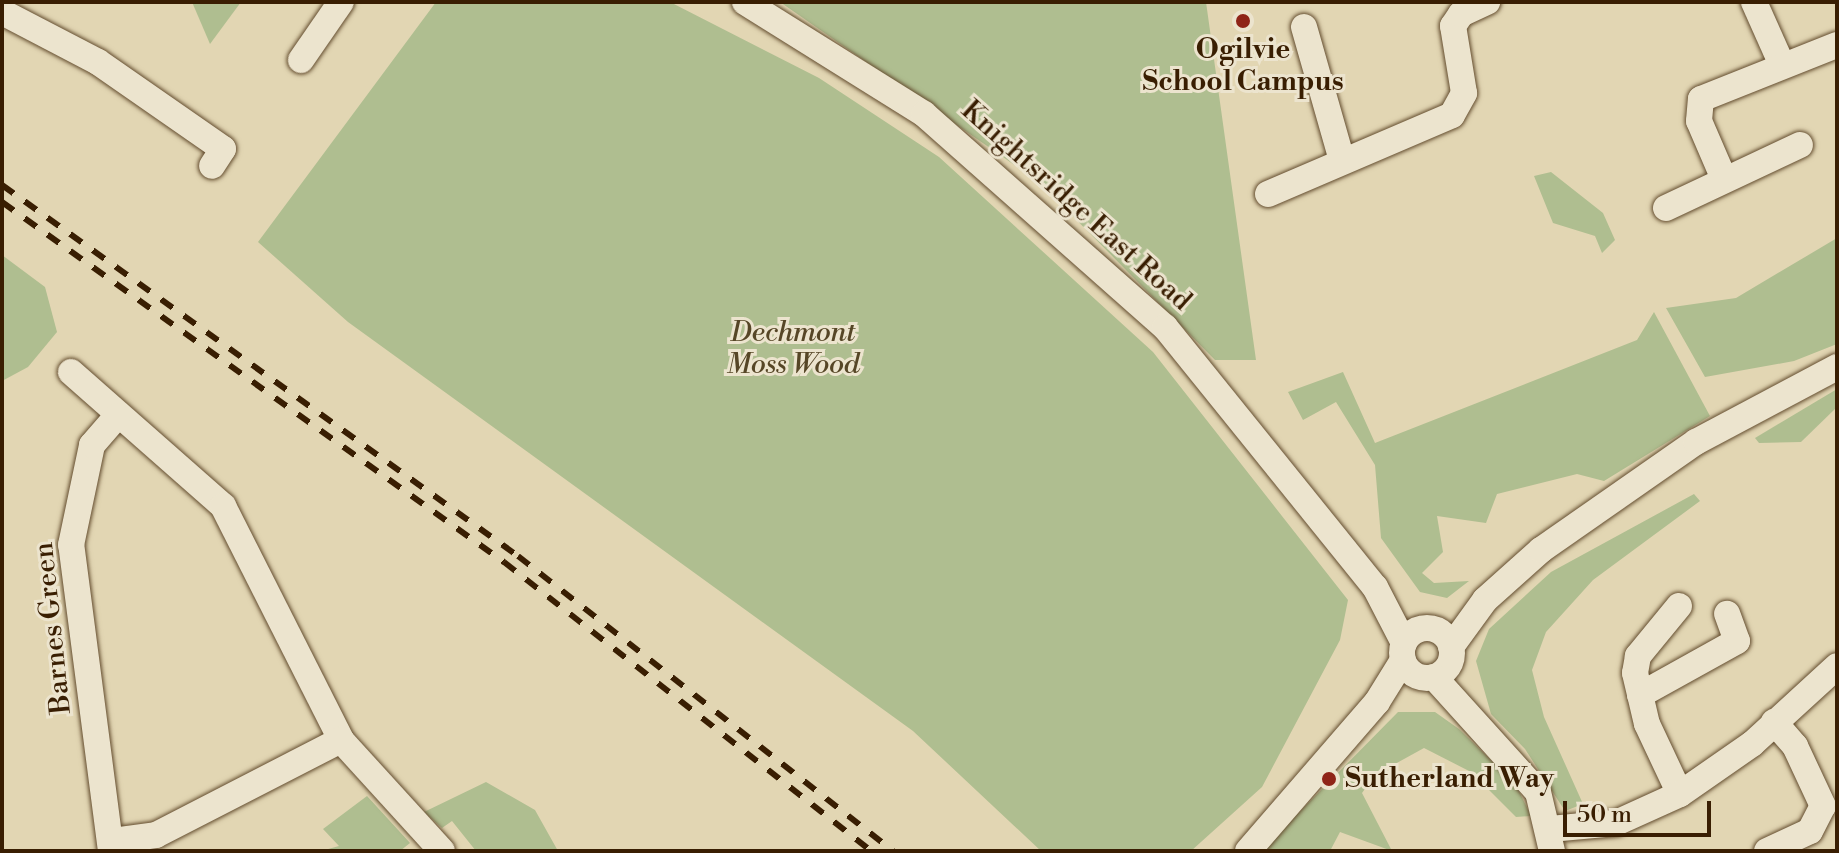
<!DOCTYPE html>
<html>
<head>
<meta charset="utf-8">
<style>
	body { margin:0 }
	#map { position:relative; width:1839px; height:853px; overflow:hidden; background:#e2d6b3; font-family:"Libre Bodoni",serif }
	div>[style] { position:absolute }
	.green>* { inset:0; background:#afbe90 }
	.roads { filter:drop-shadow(0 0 2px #634c2e) drop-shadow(0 0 2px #634c2e) }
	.minor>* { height:26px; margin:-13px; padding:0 13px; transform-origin:13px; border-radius:13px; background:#ece4ce }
	.minor>.ring { margin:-13px; padding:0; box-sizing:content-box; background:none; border:26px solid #ece4ce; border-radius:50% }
	.rail>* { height:6px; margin-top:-3px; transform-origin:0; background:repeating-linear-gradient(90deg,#391e02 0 14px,transparent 0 28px) }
	.dots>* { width:22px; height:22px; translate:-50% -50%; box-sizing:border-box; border:4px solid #ece4ce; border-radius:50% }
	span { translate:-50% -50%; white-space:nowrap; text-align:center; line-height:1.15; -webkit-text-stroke:6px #ece4ce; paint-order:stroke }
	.poi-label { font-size:28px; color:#391e02; font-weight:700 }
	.left { translate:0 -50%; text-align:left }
	.street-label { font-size:28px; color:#391e02 }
	.park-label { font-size:28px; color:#564626; font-style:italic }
	.frame { position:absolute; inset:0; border:4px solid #391e02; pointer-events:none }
	.scale { position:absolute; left:1563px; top:801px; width:148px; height:36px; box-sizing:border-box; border:4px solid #391e02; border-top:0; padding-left:10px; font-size:24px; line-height:28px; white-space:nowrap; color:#391e02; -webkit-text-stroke:6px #ece4ce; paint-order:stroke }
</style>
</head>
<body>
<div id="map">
	<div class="green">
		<div style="clip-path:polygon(192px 2px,241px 2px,210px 44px)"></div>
		<div style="clip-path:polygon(436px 2px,670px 2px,819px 78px,939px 157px,1153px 352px,1348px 600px,1340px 640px,1262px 787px,1191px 851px,1041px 851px,913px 731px,348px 322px,258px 242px)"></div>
		<div style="clip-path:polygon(780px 2px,1206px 2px,1256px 360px,1215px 360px,1039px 182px)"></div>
		<div style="clip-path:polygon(1551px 172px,1603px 213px,1615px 240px,1602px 253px,1595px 236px,1553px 223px,1534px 176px)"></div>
		<div style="clip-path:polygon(1837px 238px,1837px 344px,1794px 361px,1705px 377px,1666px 308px,1736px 298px)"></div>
		<div style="clip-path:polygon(2px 255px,45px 287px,57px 332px,28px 367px,2px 381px)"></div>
		<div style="clip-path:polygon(1654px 312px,1710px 416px,1604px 481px,1577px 474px,1497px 494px,1486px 523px,1437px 516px,1443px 552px,1422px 573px,1434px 583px,1469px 581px,1447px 598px,1420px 592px,1381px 538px,1375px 465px,1336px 402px,1303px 420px,1288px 392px,1343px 372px,1375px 443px,1637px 340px)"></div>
		<div style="clip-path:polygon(1837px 389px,1837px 407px,1801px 442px,1759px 443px,1755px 438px)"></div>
		<div style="clip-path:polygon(1694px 494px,1700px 501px,1593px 580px,1546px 632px,1532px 670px,1544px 717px,1583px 804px,1565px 811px,1525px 749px,1491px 714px,1476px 661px,1489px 629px,1551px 572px)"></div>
		<div style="clip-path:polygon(1398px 712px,1435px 712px,1459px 729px,1516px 785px,1531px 816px,1516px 817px,1471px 772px,1424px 748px,1375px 775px,1362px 793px,1392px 851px,1340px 832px,1330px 851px,1261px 851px)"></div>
		<div style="clip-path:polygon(486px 782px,535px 810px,558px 851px,476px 851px,452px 821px,442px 828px,424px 812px)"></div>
		<div style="clip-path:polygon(367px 796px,410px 843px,400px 851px,321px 851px,339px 846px,323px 829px)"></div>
	</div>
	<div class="roads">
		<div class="minor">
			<div style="left:745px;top:2px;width:211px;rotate:32deg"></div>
			<div style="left:924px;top:114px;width:322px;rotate:41.5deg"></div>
			<div style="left:1165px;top:327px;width:334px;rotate:51.1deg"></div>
			<div style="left:1375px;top:587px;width:63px;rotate:62.6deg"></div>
			<div style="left:1754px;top:2px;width:69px;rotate:66deg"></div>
			<div style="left:2px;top:12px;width:108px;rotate:27.5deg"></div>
			<div style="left:98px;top:62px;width:152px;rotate:34.8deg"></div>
			<div style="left:223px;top:149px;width:20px;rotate:123deg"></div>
			<div style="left:1304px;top:27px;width:138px;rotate:74.1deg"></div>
			<div style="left:301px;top:60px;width:70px;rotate:-55.4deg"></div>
			<div style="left:1724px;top:179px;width:63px;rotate:-113.3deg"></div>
			<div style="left:1699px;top:121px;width:22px;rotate:-85deg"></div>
			<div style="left:1701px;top:99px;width:146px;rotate:-21.7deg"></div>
			<div style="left:1268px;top:194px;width:200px;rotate:-23.2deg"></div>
			<div style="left:1452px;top:115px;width:25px;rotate:-61deg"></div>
			<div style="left:1464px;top:93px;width:68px;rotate:-99.3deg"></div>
			<div style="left:1453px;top:26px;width:14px;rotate:-56deg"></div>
			<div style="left:1461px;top:14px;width:29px;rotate:-25deg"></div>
			<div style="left:1666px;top:208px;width:148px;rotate:-25.2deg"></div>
			<div style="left:71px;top:372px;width:203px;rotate:41.4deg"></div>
			<div style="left:223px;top:506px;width:262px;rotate:63.2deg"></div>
			<div style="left:341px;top:740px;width:150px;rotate:47.7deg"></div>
			<div style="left:1679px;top:606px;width:65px;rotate:129.4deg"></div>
			<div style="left:1638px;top:656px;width:17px;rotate:100deg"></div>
			<div style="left:1635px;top:673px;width:52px;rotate:76.8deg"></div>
			<div style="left:1647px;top:724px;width:77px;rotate:64.8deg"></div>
			<div class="ring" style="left:1402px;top:628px;width:24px;height:24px"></div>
			<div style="left:1451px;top:647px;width:58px;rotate:-54.1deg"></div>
			<div style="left:1485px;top:600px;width:75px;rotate:-41.8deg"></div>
			<div style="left:1541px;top:550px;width:189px;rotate:-34.9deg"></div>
			<div style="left:1696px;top:442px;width:160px;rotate:-28deg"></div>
			<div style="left:1434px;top:677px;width:155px;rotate:47.9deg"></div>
			<div style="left:1538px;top:792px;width:61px;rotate:76.7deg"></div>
			<div style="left:1640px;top:695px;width:111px;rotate:-29.1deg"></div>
			<div style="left:1737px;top:641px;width:29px;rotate:-110deg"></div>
			<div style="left:1550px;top:829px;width:66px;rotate:-5.2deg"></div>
			<div style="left:1616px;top:823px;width:70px;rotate:-24.4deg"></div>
			<div style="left:1680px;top:794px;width:88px;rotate:-34.8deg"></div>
			<div style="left:1752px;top:744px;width:115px;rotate:-42.5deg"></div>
			<div style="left:113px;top:841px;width:43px;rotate:-7.9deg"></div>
			<div style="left:156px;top:835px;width:208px;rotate:-27.2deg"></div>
			<div style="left:111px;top:851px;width:309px;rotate:-97.4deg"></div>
			<div style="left:71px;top:545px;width:102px;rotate:-78.1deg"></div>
			<div style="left:92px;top:445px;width:38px;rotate:-49deg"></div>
			<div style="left:1248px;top:851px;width:197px;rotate:-49.1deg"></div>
			<div style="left:1377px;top:702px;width:49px;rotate:-58.2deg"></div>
			<div style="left:1767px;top:851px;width:47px;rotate:-24.9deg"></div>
			<div style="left:1810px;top:831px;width:28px;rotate:-63deg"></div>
			<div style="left:1823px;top:806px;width:66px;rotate:-115deg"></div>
			<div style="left:1795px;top:746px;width:32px;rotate:-131deg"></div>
		</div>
	</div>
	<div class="rail">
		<div style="left:2px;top:185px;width:636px;rotate:35.72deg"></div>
		<div style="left:518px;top:556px;width:477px;rotate:38.2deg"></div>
		<div style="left:2px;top:202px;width:618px;rotate:35.65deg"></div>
		<div style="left:504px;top:562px;width:467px;rotate:38.2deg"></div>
	</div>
	<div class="dots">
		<div style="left:1243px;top:21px;background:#8f2418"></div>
		<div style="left:1329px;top:779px;background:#8f2418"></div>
	</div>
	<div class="poi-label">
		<span style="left:1243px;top:66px">Ogilvie<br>School Campus</span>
		<span class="left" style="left:1345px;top:779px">Sutherland Way</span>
	</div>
	<div class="street-label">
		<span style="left:1076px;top:206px;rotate:42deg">Knightsridge East Road</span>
		<span style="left:53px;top:628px;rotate:-96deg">Barnes Green</span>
	</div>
	<div class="park-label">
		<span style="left:793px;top:349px">Dechmont<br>Moss Wood</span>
	</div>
	<div class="frame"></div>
	<div class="scale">50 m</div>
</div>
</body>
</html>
